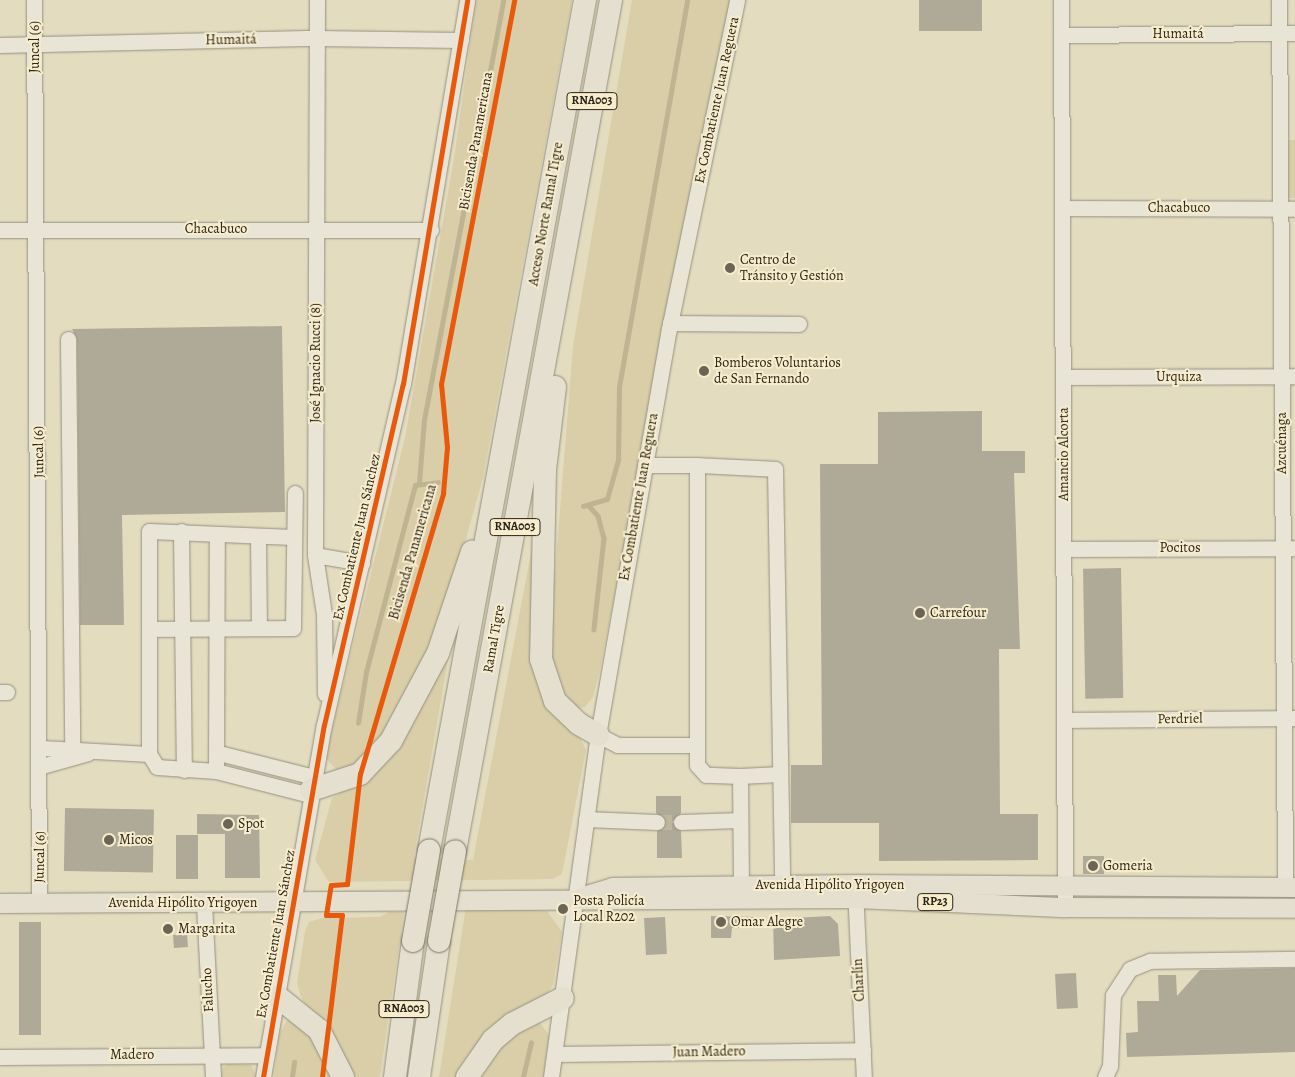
<!DOCTYPE html>
<html>
<head>
<meta charset="utf-8">
<style>
	body { margin:0 }
	#map { position:relative; width:1295px; height:1077px; overflow:hidden; background:#e3dcbf; font-family:Alegreya,serif }
	div>[style] { position:absolute }
	.green>* { inset:0; background:#d9cea8; transform-origin:0 0 }
	.stream>* { height:4.5px; margin:-2.25px; padding:0 2.25px; transform-origin:2.25px; border-radius:2.25px; background:#bfb491 }
	.building>* { inset:0; background:#afaa97; transform-origin:0 0 }
	.minor-tunnel>* { height:15px; margin-top:-7.5px; transform-origin:0; background:repeating-linear-gradient(90deg,#beb79e 0 15px,transparent 0 23px) }
	.roads { filter:drop-shadow(0 0 1px #94907f) drop-shadow(0 0 1px #94907f) }
	.minor>* { height:15px; margin:-7.5px; padding:0 7.5px; transform-origin:7.5px; border-radius:7.5px; background:#e8e4d6 }
	.major>* { height:19px; margin:-9.5px; padding:0 9.5px; transform-origin:9.5px; border-radius:9.5px; background:#e4dfcf }
	.highway>* { height:22px; margin:-11px; padding:0 11px; transform-origin:11px; border-radius:11px; background:#e4dfcf }
	.bridges { filter:drop-shadow(0 0 1px #7b7668) drop-shadow(0 0 1px #7b7668) }
	.highway-bridge>* { height:22px; margin:-11px; padding:0 11px; transform-origin:11px; border-radius:11px; background:#e4dfcf }
	.cycleway>* { height:5px; margin:-2.5px; padding:0 2.5px; transform-origin:2.5px; border-radius:2.5px; background:#e8590c }
	.dots>* { width:14px; height:14px; translate:-50% -50%; box-sizing:border-box; border:2px solid #f7edcc; border-radius:50% }
	span { translate:-50% -50%; white-space:nowrap; text-align:center; line-height:1.15; -webkit-text-stroke:4px #f7edcc; paint-order:stroke }
	.shield-label span { padding:1px 4px; background:#f7edcc; border:1px solid; border-radius:4px; -webkit-text-stroke-width:0 }
	.shield-label { font-size:12px; color:#2c241a; font-weight:700 }
	.street-label { font-size:14px; color:#2c241a }
	.poi-label { font-size:14px; color:#2c241a }
	.left { translate:0 -50%; text-align:left }
</style>
</head>
<body>
<div id="map">
	<div class="green">
		<div style="clip-path:polygon(476px 0,572px 0,483px 478px,440px 631px,370px 762px,340px 774px,325px 757px,405px 438px,454px 158px)"></div>
		<div style="clip-path:polygon(632px 0,730px 0,600px 670px,593px 697px,585px 707px,574px 709px,552px 673px,551px 624px,573px 346px)"></div>
		<div style="left:1288px;top:140px;width:7px;height:58px"></div>
		<div style="clip-path:polygon(542px 495px,536px 649px,586px 750px,562px 874px,553px 879px,329px 882px,315px 860px,332px 798px,352px 786px,403px 739px,449px 654px,414px 857px,473px 860px)"></div>
		<div style="clip-path:polygon(466px 907px,547px 911px,562px 932px,553px 985px,542px 1000px,461px 1077px,439px 1077px)"></div>
		<div style="clip-path:polygon(389px 912px,404px 912px,380px 1077px,348px 1077px,301px 997px,297px 983px,305px 932px,309px 922px,322px 918px,380px 917px)"></div>
		<div style="clip-path:polygon(288px 1019px,305px 1021px,336px 1077px,274px 1077px,279px 1034px)"></div>
		<div style="clip-path:polygon(538px 1020px,551px 1038px,546px 1077px,479px 1077px,508px 1034px)"></div>
		<div style="clip-path:polygon(229px 1064px,251px 1065px,257px 1077px,221px 1077px,223px 1067px)"></div>
	</div>
	<div class="stream">
		<div style="left:419px;top:483px;width:63px;rotate:-85.5deg"></div>
		<div style="left:424px;top:420px;width:427px;rotate:-79.3deg"></div>
		<div style="left:583px;top:506px;width:25px;rotate:-16deg"></div>
		<div style="left:607px;top:499px;width:41px;rotate:-74.2deg"></div>
		<div style="left:618px;top:460px;width:73px;rotate:-89.2deg"></div>
		<div style="left:619px;top:387px;width:393px;rotate:-80deg"></div>
		<div style="left:590px;top:507px;width:12px;rotate:48deg"></div>
		<div style="left:598px;top:516px;width:23px;rotate:75deg"></div>
		<div style="left:604px;top:538px;width:92px;rotate:96.3deg"></div>
		<div style="left:358px;top:723px;width:52px;rotate:-81.1deg"></div>
		<div style="left:366px;top:672px;width:193px;rotate:-75.3deg"></div>
		<div style="left:415px;top:485px;width:23px;rotate:-7deg"></div>
		<div style="left:292px;top:1077px;width:15px;rotate:-82deg"></div>
		<div style="left:523px;top:1077px;width:35px;rotate:-77deg"></div>
	</div>
	<div class="building">
		<div style="left:919px;top:0;width:63px;height:31px"></div>
		<div style="clip-path:polygon(282px 326px,285px 512px,122px 515px,124px 625px,80px 625px,77px 339px,72px 329px)"></div>
		<div style="clip-path:polygon(982px 411px,982px 451px,1025px 451px,1025px 473px,1014px 473px,1020px 649px,999px 649px,1000px 814px,1038px 814px,1038px 860px,879px 861px,879px 823px,791px 823px,791px 765px,822px 765px,820px 464px,878px 464px,878px 412px)"></div>
		<div style="left:1121px;top:568px;width:130px;height:38px;rotate:89deg"></div>
		<div style="clip-path:polygon(656px 796px,681px 796px,681px 813px,672px 822px,681px 831px,682px 858px,657px 858px,657px 831px,666px 822px,656px 813px)"></div>
		<div style="left:65px;top:808px;width:89px;height:63px;rotate:1deg"></div>
		<div style="clip-path:polygon(197px 814px,259px 815px,260px 878px,225px 878px,225px 834px,197px 834px)"></div>
		<div style="left:176px;top:835px;width:22px;height:44px"></div>
		<div style="left:1083px;top:856px;width:21px;height:18px"></div>
		<div style="clip-path:polygon(711px 916px,753px 917px,753px 928px,732px 928px,731px 938px,711px 938px)"></div>
		<div style="clip-path:polygon(830px 916px,838px 924px,840px 956px,774px 960px,773px 919px)"></div>
		<div style="left:665px;top:917px;width:37px;height:21px;rotate:87deg"></div>
		<div style="left:19px;top:922px;width:22px;height:113px"></div>
		<div style="left:187px;top:934px;width:13px;height:14px;rotate:86deg"></div>
		<div style="clip-path:polygon(1295px 968px,1295px 1052px,1127px 1057px,1126px 1033px,1138px 1032px,1137px 1001px,1159px 1001px,1158px 975px,1176px 975px,1177px 996px,1200px 970px)"></div>
		<div style="left:1076px;top:973px;width:35px;height:21px;rotate:87deg"></div>
	</div>
	<div class="minor-tunnel">
		<div style="left:657px;top:822px;width:24px"></div>
	</div>
	<div class="roads">
		<div class="minor">
			<div style="left:34px;top:0;width:903px;rotate:89.68deg"></div>
			<div style="left:317px;top:0;width:555px;rotate:90.21deg"></div>
			<div style="left:315px;top:555px;width:60px;rotate:81.3deg"></div>
			<div style="left:324px;top:614px;width:80px;rotate:89.3deg"></div>
			<div style="left:1061px;top:0;width:907px;rotate:89.75deg"></div>
			<div style="left:1279px;top:0;width:887px;rotate:89.61deg"></div>
			<div style="left:1062px;top:35px;width:233px;rotate:-0.5deg"></div>
			<div style="left:0;top:45px;width:317px;rotate:-1.3deg"></div>
			<div style="left:317px;top:38px;width:144px;rotate:0.8deg"></div>
			<div style="left:1063px;top:208px;width:232px;rotate:0.2deg"></div>
			<div style="left:0;top:230px;width:431px"></div>
			<div style="left:670px;top:323px;width:129px;rotate:0.4deg"></div>
			<div style="left:68px;top:339px;width:410px;rotate:89.4deg"></div>
			<div style="left:1064px;top:377px;width:231px;rotate:-0.2deg"></div>
			<div style="left:645px;top:465px;width:52px"></div>
			<div style="left:181px;top:531px;width:239px;rotate:89.3deg"></div>
			<div style="left:258px;top:536px;width:92px;rotate:89.4deg"></div>
			<div style="left:292px;top:537px;width:143px;rotate:-177.6deg"></div>
			<div style="left:149px;top:531px;width:223px;rotate:90deg"></div>
			<div style="left:149px;top:754px;width:15px;rotate:58deg"></div>
			<div style="left:157px;top:767px;width:59px;rotate:3.9deg"></div>
			<div style="left:216px;top:771px;width:97px;rotate:14.3deg"></div>
			<div style="left:1065px;top:549px;width:230px;rotate:-0.2deg"></div>
			<div style="left:315px;top:555px;width:48px;rotate:9.7deg"></div>
			<div style="left:150px;top:629px;width:143px;rotate:-0.4deg"></div>
			<div style="left:293px;top:628px;width:135px;rotate:-89.2deg"></div>
			<div style="left:0;top:692px;width:7px"></div>
			<div style="left:1066px;top:720px;width:229px;rotate:-0.5deg"></div>
			<div style="left:598px;top:735px;width:22px;rotate:27deg"></div>
			<div style="left:618px;top:745px;width:79px"></div>
			<div style="left:42px;top:748px;width:107px;rotate:3.2deg"></div>
			<div style="left:219px;top:753px;width:98px;rotate:14.2deg"></div>
			<div style="left:42px;top:766px;width:48px;rotate:-15.8deg"></div>
			<div style="left:216px;top:771px;width:236px;rotate:-89.8deg"></div>
			<div style="left:740px;top:776px;width:40px;rotate:-2.9deg"></div>
			<div style="left:586px;top:819px;width:71px;rotate:2.4deg"></div>
			<div style="left:681px;top:822px;width:59px;rotate:-1.9deg"></div>
			<div style="left:741px;top:885px;width:109px;rotate:-90.5deg"></div>
			<div style="left:740px;top:776px;width:34px;rotate:-178deg"></div>
			<div style="left:706px;top:775px;width:13px;rotate:-132deg"></div>
			<div style="left:697px;top:765px;width:300px;rotate:-90deg"></div>
			<div style="left:697px;top:465px;width:78px;rotate:2.9deg"></div>
			<div style="left:775px;top:469px;width:416px;rotate:89deg"></div>
			<div style="left:855px;top:889px;width:188px;rotate:87.3deg"></div>
			<div style="left:204px;top:904px;width:173px;rotate:87deg"></div>
			<div style="left:555px;top:1054px;width:308px;rotate:-0.7deg"></div>
			<div style="left:0;top:1057px;width:265px;rotate:-0.4deg"></div>
			<div style="left:263px;top:1077px;width:357px;rotate:-80.2deg"></div>
			<div style="left:324px;top:725px;width:350px;rotate:-77deg"></div>
			<div style="left:403px;top:384px;width:389px;rotate:-80.5deg"></div>
			<div style="left:551px;top:1077px;width:345px;rotate:-82.2deg"></div>
			<div style="left:598px;top:735px;width:412px;rotate:-80.1deg"></div>
			<div style="left:669px;top:329px;width:336px;rotate:-78.3deg"></div>
			<div style="left:1105px;top:1077px;width:12px;rotate:-66deg"></div>
			<div style="left:1110px;top:1066px;width:71px;rotate:-87.6deg"></div>
			<div style="left:1113px;top:995px;width:31px;rotate:-57deg"></div>
			<div style="left:1130px;top:969px;width:22px;rotate:-22deg"></div>
			<div style="left:1150px;top:961px;width:145px;rotate:-0.8deg"></div>
		</div>
		<div class="major">
			<div style="left:583px;top:896px;width:30px;rotate:-17deg"></div>
			<div style="left:612px;top:887px;width:243px;rotate:-0.7deg"></div>
			<div style="left:855px;top:884px;width:440px;rotate:0.4deg"></div>
			<div style="left:0;top:903px;width:855px;rotate:-0.34deg"></div>
			<div style="left:855px;top:898px;width:210px;rotate:2.5deg"></div>
			<div style="left:1065px;top:907px;width:230px;rotate:0.2deg"></div>
		</div>
		<div class="highway">
			<div style="left:555px;top:387px;width:84px;rotate:96.9deg"></div>
			<div style="left:545px;top:470px;width:189px;rotate:91.2deg"></div>
			<div style="left:541px;top:659px;width:44px;rotate:71.6deg"></div>
			<div style="left:555px;top:701px;width:33px;rotate:44deg"></div>
			<div style="left:579px;top:724px;width:22px;rotate:30deg"></div>
			<div style="left:311px;top:790px;width:52px;rotate:-18.1deg"></div>
			<div style="left:360px;top:774px;width:45px;rotate:-46.8deg"></div>
			<div style="left:391px;top:741px;width:100px;rotate:-61.9deg"></div>
			<div style="left:438px;top:653px;width:107px;rotate:-71.4deg"></div>
			<div style="left:429px;top:850px;width:864px;rotate:-79.6deg"></div>
			<div style="left:455px;top:851px;width:865px;rotate:-79.61deg"></div>
			<div style="left:278px;top:997px;width:53px;rotate:38.8deg"></div>
			<div style="left:319px;top:1030px;width:53px;rotate:62.9deg"></div>
			<div style="left:395px;top:1077px;width:137px;rotate:-82.5deg"></div>
			<div style="left:419px;top:1077px;width:137px;rotate:-81.6deg"></div>
			<div style="left:467px;top:1077px;width:45px;rotate:-54.9deg"></div>
			<div style="left:493px;top:1040px;width:25px;rotate:-40deg"></div>
			<div style="left:512px;top:1024px;width:57px;rotate:-27deg"></div>
		</div>
	</div>
	<div class="bridges">
		<div class="highway-bridge">
			<div style="left:413px;top:941px;width:92px;rotate:-80deg"></div>
			<div style="left:439px;top:941px;width:91px;rotate:-79.9deg"></div>
		</div>
	</div>
	<div class="cycleway">
		<div style="left:263px;top:1077px;width:357px;rotate:-80.2deg"></div>
		<div style="left:324px;top:725px;width:350px;rotate:-77deg"></div>
		<div style="left:403px;top:384px;width:389px;rotate:-80.5deg"></div>
		<div style="left:322px;top:1077px;width:163px;rotate:-83deg"></div>
		<div style="left:342px;top:915px;width:16px;rotate:180deg"></div>
		<div style="left:326px;top:915px;width:30px;rotate:-81deg"></div>
		<div style="left:331px;top:885px;width:16px;rotate:-4deg"></div>
		<div style="left:347px;top:884px;width:111px;rotate:-83.3deg"></div>
		<div style="left:360px;top:774px;width:293px;rotate:-73.5deg"></div>
		<div style="left:443px;top:493px;width:46px;rotate:-85deg"></div>
		<div style="left:447px;top:447px;width:63px;rotate:-95.4deg"></div>
		<div style="left:441px;top:384px;width:391px;rotate:-79.2deg"></div>
	</div>
	<div class="dots">
		<div style="left:730px;top:268px;background:#6c6454"></div>
		<div style="left:704px;top:371px;background:#6c6454"></div>
		<div style="left:920px;top:613px;background:#6c6454"></div>
		<div style="left:228px;top:824px;background:#6c6454"></div>
		<div style="left:109px;top:840px;background:#6c6454"></div>
		<div style="left:1093px;top:866px;background:#6c6454"></div>
		<div style="left:563px;top:909px;background:#6c6454"></div>
		<div style="left:721px;top:922px;background:#6c6454"></div>
		<div style="left:168px;top:929px;background:#6c6454"></div>
	</div>
	<div class="shield-label">
		<span style="left:592px;top:101px">RNA003</span>
		<span style="left:515px;top:527px">RNA003</span>
		<span style="left:935px;top:902px">RP23</span>
		<span style="left:404px;top:1009px">RNA003</span>
	</div>
	<div class="street-label">
		<span style="left:1178px;top:34px">Humaitá</span>
		<span style="left:231px;top:40px;rotate:-1deg">Humaitá</span>
		<span style="left:35px;top:47px;rotate:-90deg">Juncal (6)</span>
		<span style="left:717px;top:100px;rotate:-78deg">Ex Combatiente Juan Reguera</span>
		<span style="left:476px;top:141px;rotate:-80deg">Bicisenda Panamericana</span>
		<span style="left:1179px;top:208px">Chacabuco</span>
		<span style="left:546px;top:214px;rotate:-80deg">Acceso Norte Ramal Tigre</span>
		<span style="left:216px;top:229px">Chacabuco</span>
		<span style="left:316px;top:363px;rotate:-90deg">José Ignacio Rucci (8)</span>
		<span style="left:1179px;top:377px">Urquiza</span>
		<span style="left:1282px;top:443px;rotate:-90deg">Azcuénaga</span>
		<span style="left:39px;top:452px;rotate:-91deg">Juncal (6)</span>
		<span style="left:1064px;top:454px;rotate:-90deg">Amancio Alcorta</span>
		<span style="left:639px;top:497px;rotate:-80deg">Ex Combatiente Juan Reguera</span>
		<span style="left:357px;top:537px;rotate:-77deg">Ex Combatiente Juan Sánchez</span>
		<span style="left:1180px;top:548px">Pocitos</span>
		<span style="left:413px;top:552px;rotate:-74deg">Bicisenda Panamericana</span>
		<span style="left:494px;top:639px;rotate:-80deg">Ramal Tigre</span>
		<span style="left:1180px;top:719px;rotate:-1deg">Perdriel</span>
		<span style="left:40px;top:857px;rotate:-89deg">Juncal (6)</span>
		<span style="left:830px;top:885px">Avenida Hipólito Yrigoyen</span>
		<span style="left:183px;top:903px">Avenida Hipólito Yrigoyen</span>
		<span style="left:276px;top:934px;rotate:-80deg">Ex Combatiente Juan Sánchez</span>
		<span style="left:859px;top:980px;rotate:-93deg">Charlín</span>
		<span style="left:208px;top:990px;rotate:-93deg">Falucho</span>
		<span style="left:709px;top:1052px;rotate:-1deg">Juan Madero</span>
		<span style="left:132px;top:1055px">Madero</span>
	</div>
	<div class="poi-label">
		<span class="left" style="left:740px;top:268px">Centro de<br>Tránsito y Gestión</span>
		<span class="left" style="left:714px;top:371px">Bomberos Voluntarios<br>de San Fernando</span>
		<span class="left" style="left:930px;top:613px">Carrefour</span>
		<span class="left" style="left:238px;top:824px">Spot</span>
		<span class="left" style="left:119px;top:840px">Micos</span>
		<span class="left" style="left:1103px;top:866px">Gomeria</span>
		<span class="left" style="left:573px;top:909px">Posta Policía<br>Local R202</span>
		<span class="left" style="left:731px;top:922px">Omar Alegre</span>
		<span class="left" style="left:178px;top:929px">Margarita</span>
	</div>
</div>
</body>
</html>
